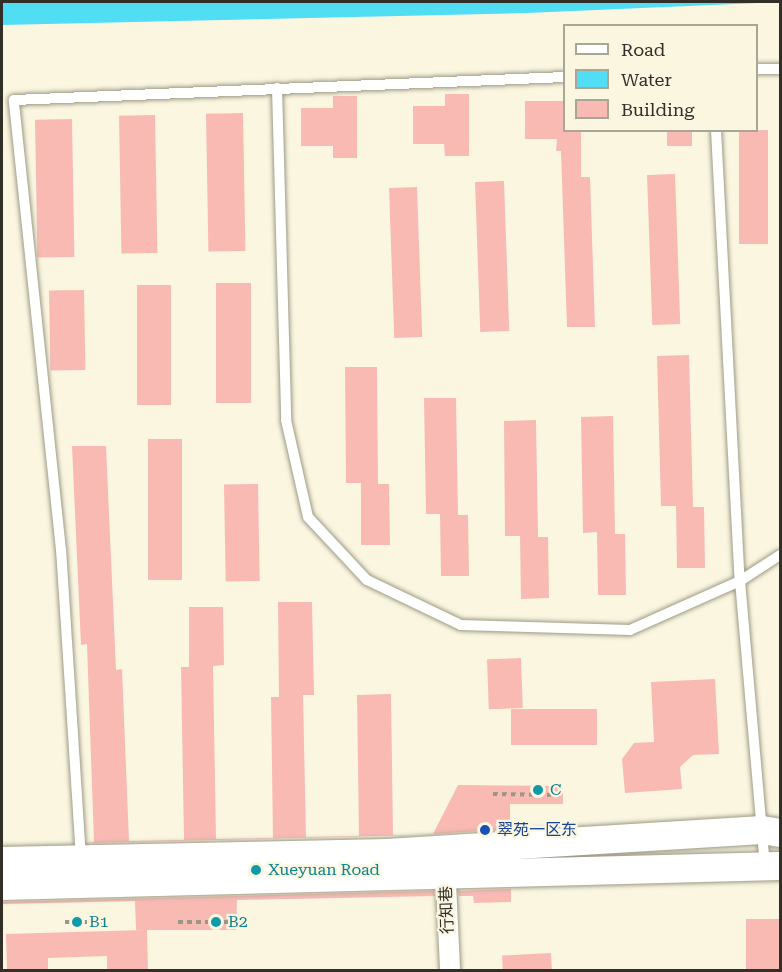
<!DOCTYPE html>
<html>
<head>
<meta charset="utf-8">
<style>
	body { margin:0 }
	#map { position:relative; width:782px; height:972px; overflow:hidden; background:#faf6e0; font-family:"Roboto Serif","Noto Sans SC",serif }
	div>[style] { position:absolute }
	.water>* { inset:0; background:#51def5 }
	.building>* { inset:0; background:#f9bab4; transform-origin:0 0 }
	.path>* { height:4px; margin-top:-2px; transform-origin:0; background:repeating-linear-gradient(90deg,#9a9788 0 4.5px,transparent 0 9px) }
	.roads { filter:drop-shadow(0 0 2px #9e9a86) drop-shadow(0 0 2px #9e9a86) }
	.lane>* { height:10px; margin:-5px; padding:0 5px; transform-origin:5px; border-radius:5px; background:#fff }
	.street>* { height:20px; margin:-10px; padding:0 10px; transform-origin:10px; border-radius:10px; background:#fff }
	.secondary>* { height:28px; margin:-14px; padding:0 14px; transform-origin:14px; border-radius:14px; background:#fff }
	.dots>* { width:16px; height:16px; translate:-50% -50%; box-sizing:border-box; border:3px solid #faf6e0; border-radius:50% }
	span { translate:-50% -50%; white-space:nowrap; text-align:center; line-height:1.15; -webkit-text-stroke:4.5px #faf6e0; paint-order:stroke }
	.culture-label { font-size:16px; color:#0d838f }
	.left { translate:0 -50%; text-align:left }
	.transit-label { font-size:16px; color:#164399 }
	.street-label { font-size:16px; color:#312f27 }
	.frame { position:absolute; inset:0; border:3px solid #312f27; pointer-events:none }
	.legend { position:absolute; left:563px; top:24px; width:195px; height:108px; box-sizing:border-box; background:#faf6e0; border:2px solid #aaa696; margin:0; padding:8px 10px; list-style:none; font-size:18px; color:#312f27 }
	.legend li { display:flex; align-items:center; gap:12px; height:30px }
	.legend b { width:30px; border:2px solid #aaa696 }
</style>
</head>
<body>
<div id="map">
	<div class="water">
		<div style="clip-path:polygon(2px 2px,779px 2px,527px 13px,2px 25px)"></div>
	</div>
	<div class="building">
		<div style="clip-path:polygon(445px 94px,469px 94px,469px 156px,445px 156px,444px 144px,413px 144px,413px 106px,445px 106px)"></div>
		<div style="clip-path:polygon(333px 96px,357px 96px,357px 158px,333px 158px,333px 146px,301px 146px,301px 108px,333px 108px)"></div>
		<div style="clip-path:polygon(525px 101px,564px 101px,564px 130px,581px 130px,581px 177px,590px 177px,595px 327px,567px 327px,561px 151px,556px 151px,557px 139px,525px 139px)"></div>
		<div style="left:243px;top:113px;width:138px;height:37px;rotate:89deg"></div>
		<div style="left:155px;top:115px;width:138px;height:36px;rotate:89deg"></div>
		<div style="left:72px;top:119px;width:138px;height:37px;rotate:89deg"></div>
		<div style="left:667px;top:130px;width:25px;height:16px"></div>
		<div style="left:739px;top:130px;width:29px;height:114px"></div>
		<div style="left:675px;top:174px;width:150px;height:28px;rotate:88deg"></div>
		<div style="left:504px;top:181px;width:150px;height:29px;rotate:88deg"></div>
		<div style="left:417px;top:187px;width:150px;height:28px;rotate:88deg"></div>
		<div style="left:251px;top:283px;width:120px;height:35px;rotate:90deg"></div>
		<div style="left:137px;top:285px;width:34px;height:120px"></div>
		<div style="left:84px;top:290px;width:80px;height:35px;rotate:89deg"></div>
		<div style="clip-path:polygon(689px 355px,693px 507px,704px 507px,705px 568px,677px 568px,676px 506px,661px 506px,657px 356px)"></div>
		<div style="clip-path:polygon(345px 367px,377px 367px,378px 484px,389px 484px,390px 545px,361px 545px,361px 483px,346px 483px)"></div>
		<div style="clip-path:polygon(424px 398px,456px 398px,458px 515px,468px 515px,469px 576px,441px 576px,440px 514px,426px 514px)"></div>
		<div style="clip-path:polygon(613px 416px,615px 534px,625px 534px,626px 595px,598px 595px,597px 532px,583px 533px,581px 417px)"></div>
		<div style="clip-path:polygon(536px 420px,538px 537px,548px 537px,549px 598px,521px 599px,520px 536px,505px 536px,504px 421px)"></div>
		<div style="left:182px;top:439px;width:141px;height:34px;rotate:90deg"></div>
		<div style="clip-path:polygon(72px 446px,106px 446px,116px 670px,122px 669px,129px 841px,184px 840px,181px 667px,189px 667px,189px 607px,223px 607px,224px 665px,213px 666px,216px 839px,273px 838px,271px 697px,279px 697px,278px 602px,312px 602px,314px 695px,303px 695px,306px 837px,359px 836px,357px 695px,391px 694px,393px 835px,414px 835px,88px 843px,94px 842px,87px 644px,81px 645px)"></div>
		<div style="left:258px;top:484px;width:97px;height:34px;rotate:89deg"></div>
		<div style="left:521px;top:658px;width:50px;height:34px;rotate:88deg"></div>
		<div style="clip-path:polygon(715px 679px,719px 754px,693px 755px,680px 767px,682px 789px,625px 793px,622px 759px,634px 743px,654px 742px,651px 682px)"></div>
		<div style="left:597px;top:709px;width:36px;height:86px;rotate:90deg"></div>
		<div style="clip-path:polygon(458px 785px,563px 786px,563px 804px,510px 804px,510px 829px,433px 834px)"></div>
		<div style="clip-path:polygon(511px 889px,511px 902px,474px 903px,473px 896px,459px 896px,458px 891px)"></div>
		<div style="clip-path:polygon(434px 891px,435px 896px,237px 900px,236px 930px,147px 930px,148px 970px,107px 970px,107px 956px,48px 958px,48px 970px,7px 970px,6px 934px,144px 930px,136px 930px,135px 901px,2px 904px,2px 902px)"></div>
		<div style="left:780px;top:919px;width:51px;height:34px;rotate:90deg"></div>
		<div style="left:551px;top:953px;width:17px;height:49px;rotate:87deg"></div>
	</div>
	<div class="path">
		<div style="left:493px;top:794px;width:70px;rotate:0.8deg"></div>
		<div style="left:65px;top:922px;width:40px"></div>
		<div style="left:178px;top:922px;width:52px"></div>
	</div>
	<div class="roads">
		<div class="lane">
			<div style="left:756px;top:69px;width:24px"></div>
			<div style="left:277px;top:88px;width:332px;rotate:88.4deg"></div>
			<div style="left:286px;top:420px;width:99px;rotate:77.2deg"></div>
			<div style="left:308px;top:517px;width:86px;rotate:46.9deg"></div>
			<div style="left:367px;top:580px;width:104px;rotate:25.6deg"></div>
			<div style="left:461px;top:625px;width:169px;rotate:1.7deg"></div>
			<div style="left:630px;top:630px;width:120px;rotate:-24deg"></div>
			<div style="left:740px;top:581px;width:48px;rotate:-33deg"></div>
			<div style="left:716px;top:130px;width:452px;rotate:87deg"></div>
			<div style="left:740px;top:581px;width:286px;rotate:85deg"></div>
			<div style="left:81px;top:858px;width:309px;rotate:-93.7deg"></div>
			<div style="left:61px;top:550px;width:452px;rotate:-96deg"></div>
			<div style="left:14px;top:100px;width:550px;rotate:-2.39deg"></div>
		</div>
		<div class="street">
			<div style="left:445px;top:862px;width:108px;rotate:87.3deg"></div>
		</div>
		<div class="secondary">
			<div style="left:2px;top:861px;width:385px;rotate:-1.2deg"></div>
			<div style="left:387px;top:853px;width:376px;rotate:-3.5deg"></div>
			<div style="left:762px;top:830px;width:18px;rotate:9deg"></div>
			<div style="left:2px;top:886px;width:778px;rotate:-1.47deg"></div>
		</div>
	</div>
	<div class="dots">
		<div style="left:538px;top:790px;background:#0f9aa8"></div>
		<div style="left:485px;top:830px;background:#1a4fb4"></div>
		<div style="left:256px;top:870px;background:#0f9aa8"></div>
		<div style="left:77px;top:922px;background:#0f9aa8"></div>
		<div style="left:216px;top:922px;background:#0f9aa8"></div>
	</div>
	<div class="culture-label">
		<span class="left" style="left:550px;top:790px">C</span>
		<span class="left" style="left:268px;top:870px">Xueyuan Road</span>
		<span class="left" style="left:89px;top:922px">B1</span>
		<span class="left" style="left:228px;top:922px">B2</span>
	</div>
	<div class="transit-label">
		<span class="left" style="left:497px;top:830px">翠苑一区东</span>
	</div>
	<div class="street-label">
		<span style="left:447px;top:910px;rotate:-92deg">行知巷</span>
	</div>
	<div class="frame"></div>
	<ul class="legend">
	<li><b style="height:8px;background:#fff"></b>Road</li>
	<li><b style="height:16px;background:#51def5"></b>Water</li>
	<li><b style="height:16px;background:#f9bab4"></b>Building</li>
	</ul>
</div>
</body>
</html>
